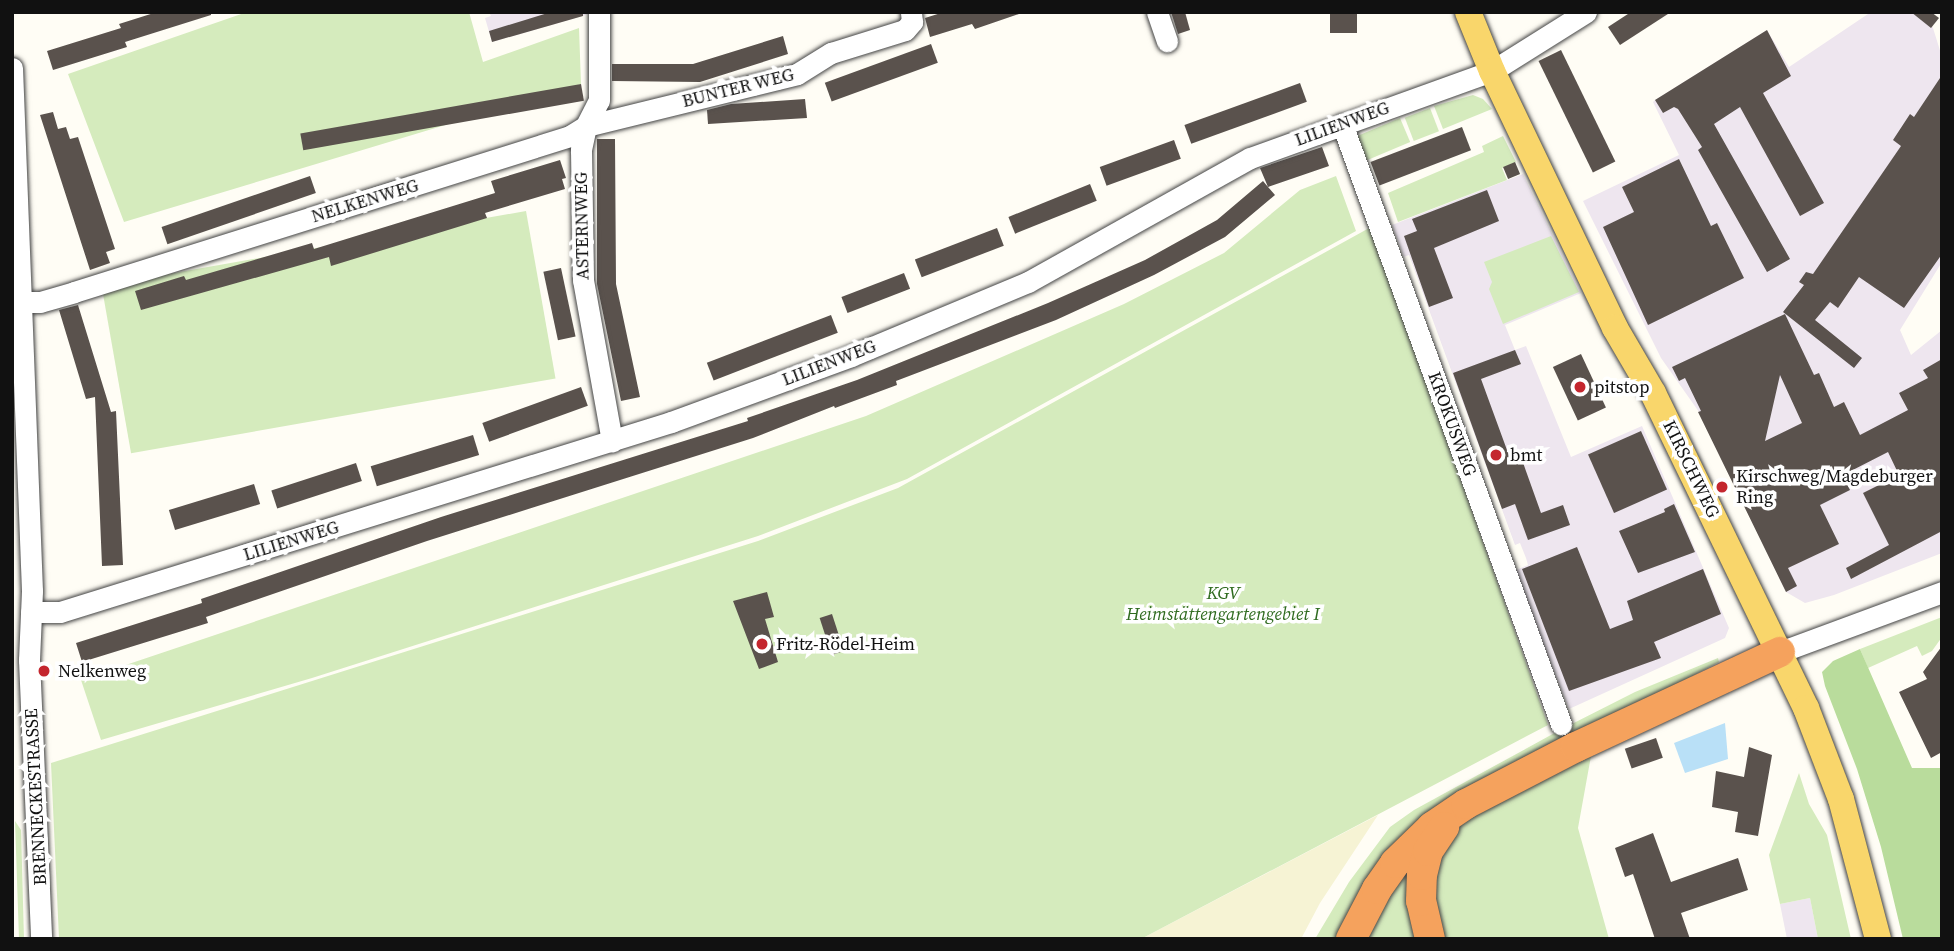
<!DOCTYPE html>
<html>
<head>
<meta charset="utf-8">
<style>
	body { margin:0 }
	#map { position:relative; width:1954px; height:951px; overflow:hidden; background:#fffdf5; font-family:"Source Serif 4",serif }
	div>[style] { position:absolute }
	.industrial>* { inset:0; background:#eee6ef }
	.farmland>* { inset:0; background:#f6f3d4 }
	.green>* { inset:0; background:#d5ebbd; transform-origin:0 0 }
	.forest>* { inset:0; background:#b9dc9c }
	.water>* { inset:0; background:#b9e0f7 }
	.building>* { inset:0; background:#5a524d; transform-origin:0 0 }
	.roads { filter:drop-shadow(0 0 2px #444) drop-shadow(0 0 2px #444) }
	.minor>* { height:21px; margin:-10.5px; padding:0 10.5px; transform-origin:10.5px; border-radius:10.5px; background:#fff }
	.major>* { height:26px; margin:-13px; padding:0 13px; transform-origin:13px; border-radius:13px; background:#f9d66b }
	.highway>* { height:30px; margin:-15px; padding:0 15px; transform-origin:15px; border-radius:15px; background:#f5a25d }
	.dots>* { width:19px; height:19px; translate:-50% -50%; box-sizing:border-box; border:4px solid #fff; border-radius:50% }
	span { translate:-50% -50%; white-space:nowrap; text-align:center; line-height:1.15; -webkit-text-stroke:7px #fff; paint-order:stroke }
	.street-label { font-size:18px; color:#111 }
	.poi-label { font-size:18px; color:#111 }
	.left { translate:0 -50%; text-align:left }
	.park-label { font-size:18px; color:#2f6b1f; font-style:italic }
	.frame { position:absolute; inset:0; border:14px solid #111; pointer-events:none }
</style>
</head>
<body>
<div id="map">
	<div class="industrial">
		<div style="clip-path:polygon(489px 12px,589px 12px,589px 14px,492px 42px,485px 18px,491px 16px)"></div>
		<div style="clip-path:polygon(1871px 12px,1920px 12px,1933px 28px,1942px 57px,1942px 262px,1900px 330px,1911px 355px,1942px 330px,1942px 553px,1834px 595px,1805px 603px,1786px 592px,1699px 412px,1661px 358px,1583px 201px,1679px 155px,1653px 102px,1655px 100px,1767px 30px,1789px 67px)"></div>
		<div style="clip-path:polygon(1523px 174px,1581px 293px,1505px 325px,1515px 350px,1526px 346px,1571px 457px,1642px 426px,1729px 628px,1725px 638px,1569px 709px,1514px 571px,1528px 565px,1526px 558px,1520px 543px,1515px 545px,1409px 255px,1404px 257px,1392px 225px)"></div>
		<div style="clip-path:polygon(1810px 898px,1818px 939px,1787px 939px,1780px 904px)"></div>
	</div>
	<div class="farmland">
		<div style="clip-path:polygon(1378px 815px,1320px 903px,1301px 939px,1141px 939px)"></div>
	</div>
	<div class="green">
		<div style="clip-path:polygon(247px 12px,469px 12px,483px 62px,579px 28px,581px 84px,124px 222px,68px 74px)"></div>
		<div style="clip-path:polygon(1473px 95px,1483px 99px,1492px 109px,1443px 129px,1434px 106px)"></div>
		<div style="left:1430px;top:108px;width:25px;height:27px;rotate:69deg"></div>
		<div style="left:1400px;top:118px;width:26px;height:47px;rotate:67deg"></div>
		<div style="clip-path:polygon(1503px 136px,1516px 162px,1502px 168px,1507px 180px,1398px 222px,1388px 193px,1484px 152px,1482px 146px)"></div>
		<div style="clip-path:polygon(1336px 176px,1356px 231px,907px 479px,758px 536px,312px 678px,101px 740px,81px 680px,866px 416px,1124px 304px,1224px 253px,1300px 190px)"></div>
		<div style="left:526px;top:211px;width:170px;height:431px;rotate:80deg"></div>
		<div style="clip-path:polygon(1371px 227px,1548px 725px,1141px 939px,59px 939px,51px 763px,758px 541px,898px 488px)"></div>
		<div style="clip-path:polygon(1551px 236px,1579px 292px,1503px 324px,1489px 289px,1492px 282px,1484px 262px)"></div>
		<div style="clip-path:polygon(1942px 617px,1942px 637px,1932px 651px,1922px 656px,1917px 646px,1868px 668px,1860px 649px)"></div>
		<div style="clip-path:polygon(1718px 658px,1719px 662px,1464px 795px,1338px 939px,1315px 939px,1349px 882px,1390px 827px,1414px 810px,1560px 730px,1635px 692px)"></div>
		<div style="clip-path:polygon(1591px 756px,1578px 828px,1609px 939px,1440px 939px,1430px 879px,1457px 826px,1473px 812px)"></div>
		<div style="clip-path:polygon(1799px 773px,1809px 804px,1827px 835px,1851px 939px,1818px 939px,1810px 898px,1780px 904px,1769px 855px)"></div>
		<div style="clip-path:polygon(15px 821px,21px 830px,24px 939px,19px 939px)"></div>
		<div style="clip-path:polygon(1415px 852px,1421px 939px,1361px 939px)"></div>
	</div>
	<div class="forest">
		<div style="clip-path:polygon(1860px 649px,1912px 768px,1942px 768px,1942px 939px,1903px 939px,1881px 847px,1857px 769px,1825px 686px,1822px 672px,1833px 661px)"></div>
	</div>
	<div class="water">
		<div style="clip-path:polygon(1725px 723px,1728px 759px,1685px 773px,1674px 743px)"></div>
	</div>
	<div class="building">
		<div style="clip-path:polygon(157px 12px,211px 12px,211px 15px,125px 42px,127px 47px,53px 70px,47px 51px,121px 28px,119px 24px)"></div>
		<div style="clip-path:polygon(551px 12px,583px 12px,583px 16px,492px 42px,489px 31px)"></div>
		<div style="clip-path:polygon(944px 12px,1019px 12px,1019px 14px,975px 29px,972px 24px,930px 37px,925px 18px)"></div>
		<div style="clip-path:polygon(1171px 12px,1185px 12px,1190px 30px,1178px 34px)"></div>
		<div style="left:1330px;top:12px;width:27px;height:21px"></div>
		<div style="clip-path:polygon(1631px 12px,1671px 12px,1620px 45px,1608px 27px)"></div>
		<div style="clip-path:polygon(1911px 12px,1931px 12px,1939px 18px,1931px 28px)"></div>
		<div style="clip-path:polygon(1767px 30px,1791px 76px,1763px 93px,1824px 203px,1800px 216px,1740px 107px,1714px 124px,1790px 259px,1767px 272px,1698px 150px,1702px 147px,1678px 109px,1674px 107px,1663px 113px,1655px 100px)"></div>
		<div style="clip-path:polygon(783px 36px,788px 54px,700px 82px,612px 81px,612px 64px,693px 64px)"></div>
		<div style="left:931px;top:44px;width:20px;height:113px;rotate:70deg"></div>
		<div style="left:1561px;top:50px;width:124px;height:25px;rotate:64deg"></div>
		<div style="clip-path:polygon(1942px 75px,1942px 254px,1904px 308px,1859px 277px,1838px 308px,1830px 302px,1815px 320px,1862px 358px,1854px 368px,1783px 312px,1804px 285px,1799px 282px,1806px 272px,1813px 274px,1901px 146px,1893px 140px,1910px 114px,1914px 117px)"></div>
		<div style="left:1300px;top:83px;width:20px;height:123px;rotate:70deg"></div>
		<div style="left:581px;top:84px;width:17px;height:285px;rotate:80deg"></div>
		<div style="clip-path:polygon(805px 99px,807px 118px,708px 124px,707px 110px,731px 104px)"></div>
		<div style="clip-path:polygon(53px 112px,58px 129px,66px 127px,70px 139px,78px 137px,115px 249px,106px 252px,110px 263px,90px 270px,40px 115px)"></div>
		<div style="left:1462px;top:127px;width:25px;height:98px;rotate:69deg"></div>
		<div style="clip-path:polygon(597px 139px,615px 139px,616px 284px,640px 397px,621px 401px,597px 284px)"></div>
		<div style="left:1174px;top:140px;width:20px;height:79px;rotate:70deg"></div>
		<div style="clip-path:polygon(1322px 147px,1329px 166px,1268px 187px,1275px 195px,1225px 237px,1154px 275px,1056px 320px,896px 381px,897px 385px,835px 408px,834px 406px,753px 438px,427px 541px,206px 617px,208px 623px,82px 662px,76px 643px,202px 603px,201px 599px,441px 517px,748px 421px,747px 418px,857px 380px,1048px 303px,1145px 260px,1217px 220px,1263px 181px,1268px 187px,1260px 168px)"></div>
		<div style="clip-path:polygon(1679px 159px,1711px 226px,1717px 223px,1744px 278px,1648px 325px,1603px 227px,1634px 212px,1622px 187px)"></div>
		<div style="clip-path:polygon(560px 160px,566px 178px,562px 179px,565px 189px,485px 213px,487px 218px,331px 266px,329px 257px,141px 310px,135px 291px,184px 276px,186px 280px,312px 243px,314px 249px,495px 193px,491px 181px)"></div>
		<div style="left:1515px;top:162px;width:13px;height:13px;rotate:67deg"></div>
		<div style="left:310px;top:176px;width:18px;height:157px;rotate:71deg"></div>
		<div style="left:1090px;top:184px;width:18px;height:88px;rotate:68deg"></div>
		<div style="clip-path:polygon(1487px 190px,1499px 221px,1434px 248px,1453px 298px,1429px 307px,1404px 236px,1417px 231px,1412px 219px)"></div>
		<div style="left:997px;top:228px;width:19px;height:88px;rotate:69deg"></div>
		<div style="left:561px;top:268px;width:70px;height:18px;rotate:78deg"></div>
		<div style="left:904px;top:273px;width:17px;height:67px;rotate:69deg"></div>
		<div style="clip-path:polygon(78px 305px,111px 412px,116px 411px,123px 565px,102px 566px,95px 397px,86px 399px,59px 310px)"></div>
		<div style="clip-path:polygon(evenodd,1785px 314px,1814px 375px,1819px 373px,1834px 407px,1844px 402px,1860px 435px,1908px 410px,1899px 393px,1928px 378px,1923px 370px,1942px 359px,1942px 531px,1851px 579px,1846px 568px,1889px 545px,1863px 493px,1899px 475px,1888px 452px,1843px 475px,1850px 490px,1820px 505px,1839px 544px,1788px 568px,1797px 586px,1786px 592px,1698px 412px,1701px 411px,1685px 378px,1679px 381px,1672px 367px,1785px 314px,1780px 375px,1802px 423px,1765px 441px,1780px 375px)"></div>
		<div style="left:831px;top:315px;width:19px;height:133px;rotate:69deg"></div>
		<div style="clip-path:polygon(1515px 350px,1521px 364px,1481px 379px,1511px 461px,1521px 457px,1541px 513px,1563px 505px,1570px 525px,1528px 540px,1515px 504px,1502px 509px,1453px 373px)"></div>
		<div style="left:1581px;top:354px;width:59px;height:31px;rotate:65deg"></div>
		<div style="left:581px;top:387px;width:20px;height:105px;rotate:70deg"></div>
		<div style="left:1641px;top:431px;width:64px;height:58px;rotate:66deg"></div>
		<div style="left:473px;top:435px;width:21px;height:107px;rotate:73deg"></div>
		<div style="left:356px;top:463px;width:19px;height:89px;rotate:72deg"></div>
		<div style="left:254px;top:484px;width:21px;height:89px;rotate:73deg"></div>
		<div style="clip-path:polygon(1674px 504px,1695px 552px,1638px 573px,1619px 531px,1665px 512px,1664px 509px)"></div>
		<div style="clip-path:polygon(1577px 547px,1610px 629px,1633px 620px,1627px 601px,1703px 569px,1721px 614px,1654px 642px,1661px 658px,1569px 691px,1522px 569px)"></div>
		<div style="clip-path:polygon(767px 592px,774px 617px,765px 619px,778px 662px,759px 669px,733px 601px)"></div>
		<div style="left:832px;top:614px;width:39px;height:13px;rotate:72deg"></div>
		<div style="clip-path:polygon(1942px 646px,1942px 752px,1931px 758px,1899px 692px,1927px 679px,1923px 672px)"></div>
		<div style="left:1656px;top:738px;width:21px;height:33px;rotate:71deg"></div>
		<div style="clip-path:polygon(1749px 747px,1772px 755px,1758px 836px,1735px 832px,1738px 812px,1712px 807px,1716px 771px,1744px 777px)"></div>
		<div style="clip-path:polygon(1653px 833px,1671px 882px,1738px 858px,1748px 890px,1681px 913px,1690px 939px,1655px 939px,1633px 874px,1625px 877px,1615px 848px)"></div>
	</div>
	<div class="roads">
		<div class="minor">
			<div style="left:599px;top:12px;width:88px;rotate:90deg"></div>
			<div style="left:599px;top:100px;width:29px;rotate:117deg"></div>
			<div style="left:586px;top:126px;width:25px;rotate:102deg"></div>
			<div style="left:581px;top:150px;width:130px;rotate:89.1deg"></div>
			<div style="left:583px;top:280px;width:164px;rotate:79.8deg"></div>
			<div style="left:1157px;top:12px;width:31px;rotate:71deg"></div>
			<div style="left:12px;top:68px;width:523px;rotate:87.81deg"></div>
			<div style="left:32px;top:591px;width:69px;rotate:92.5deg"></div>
			<div style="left:29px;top:660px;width:279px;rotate:87.5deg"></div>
			<div style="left:1342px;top:124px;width:639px;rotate:69.95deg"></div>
			<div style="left:20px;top:302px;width:20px"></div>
			<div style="left:40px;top:302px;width:35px;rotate:-16deg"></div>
			<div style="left:74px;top:292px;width:520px;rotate:-17.46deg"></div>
			<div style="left:570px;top:136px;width:19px;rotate:-32deg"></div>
			<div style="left:586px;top:126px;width:217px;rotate:-13.8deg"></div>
			<div style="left:797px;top:74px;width:40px;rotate:-32deg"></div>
			<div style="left:831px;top:53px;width:77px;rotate:-17.3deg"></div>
			<div style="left:905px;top:30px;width:11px;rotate:-49deg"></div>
			<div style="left:912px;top:22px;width:10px;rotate:-96deg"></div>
			<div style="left:31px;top:612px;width:29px"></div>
			<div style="left:60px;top:612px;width:640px;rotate:-17.27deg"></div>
			<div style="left:671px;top:422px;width:192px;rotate:-20.1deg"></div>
			<div style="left:851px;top:356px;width:192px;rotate:-22.7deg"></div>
			<div style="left:1028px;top:282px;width:254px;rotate:-29.2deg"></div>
			<div style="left:1250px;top:158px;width:257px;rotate:-19.8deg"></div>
			<div style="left:1492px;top:71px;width:111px;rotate:-32.1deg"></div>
			<div style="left:1780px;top:652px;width:173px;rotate:-20.3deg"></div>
		</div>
		<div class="major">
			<div style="left:1468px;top:12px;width:64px;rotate:67.9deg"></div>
			<div style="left:1492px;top:71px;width:285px;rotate:64.4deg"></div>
			<div style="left:1615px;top:328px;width:75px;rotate:59.7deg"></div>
			<div style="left:1653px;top:393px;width:350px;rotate:64.1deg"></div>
			<div style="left:1806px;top:708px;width:97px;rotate:69deg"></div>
			<div style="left:1841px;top:799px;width:145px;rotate:75.2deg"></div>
		</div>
		<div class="highway">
			<div style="left:1351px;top:939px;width:56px;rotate:-62.5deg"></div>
			<div style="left:1377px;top:889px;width:32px;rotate:-55deg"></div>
			<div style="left:1395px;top:863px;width:52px;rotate:-44.2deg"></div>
			<div style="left:1432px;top:827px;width:41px;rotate:-34.1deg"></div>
			<div style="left:1466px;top:804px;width:124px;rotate:-27.4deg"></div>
			<div style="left:1576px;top:747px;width:225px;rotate:-25deg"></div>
			<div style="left:1430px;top:939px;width:39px;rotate:-103deg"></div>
			<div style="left:1421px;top:901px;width:26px;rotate:-88deg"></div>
			<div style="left:1422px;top:875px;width:25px;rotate:-76deg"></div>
			<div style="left:1428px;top:851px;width:29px;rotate:-56deg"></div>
		</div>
	</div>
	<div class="dots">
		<div style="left:1580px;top:387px;background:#c4262e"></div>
		<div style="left:1496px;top:455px;background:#c4262e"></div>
		<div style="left:1722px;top:487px;background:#c4262e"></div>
		<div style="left:762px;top:644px;background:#c4262e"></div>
		<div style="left:44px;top:671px;background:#c4262e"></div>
	</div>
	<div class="street-label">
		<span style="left:738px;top:88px;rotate:-14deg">BUNTER WEG</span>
		<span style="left:1342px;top:124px;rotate:-20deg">LILIENWEG</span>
		<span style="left:365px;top:201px;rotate:-17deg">NELKENWEG</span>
		<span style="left:582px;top:226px;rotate:-91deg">ASTERNWEG</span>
		<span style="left:829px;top:363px;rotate:-21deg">LILIENWEG</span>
		<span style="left:1452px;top:424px;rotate:70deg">KROKUSWEG</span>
		<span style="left:1691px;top:469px;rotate:64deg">KIRSCHWEG</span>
		<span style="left:291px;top:541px;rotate:-17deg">LILIENWEG</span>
		<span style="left:36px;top:797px;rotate:-93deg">BRENNECKESTRASSE</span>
	</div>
	<div class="poi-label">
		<span class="left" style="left:1594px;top:387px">pitstop</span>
		<span class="left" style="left:1510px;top:455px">bmt</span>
		<span class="left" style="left:1736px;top:487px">Kirschweg/Magdeburger<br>Ring</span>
		<span class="left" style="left:776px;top:644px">Fritz-Rödel-Heim</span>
		<span class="left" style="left:58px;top:671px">Nelkenweg</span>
	</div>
	<div class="park-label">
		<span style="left:1223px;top:604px">KGV<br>Heimstättengartengebiet I</span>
	</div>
	<div class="frame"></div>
</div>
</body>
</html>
